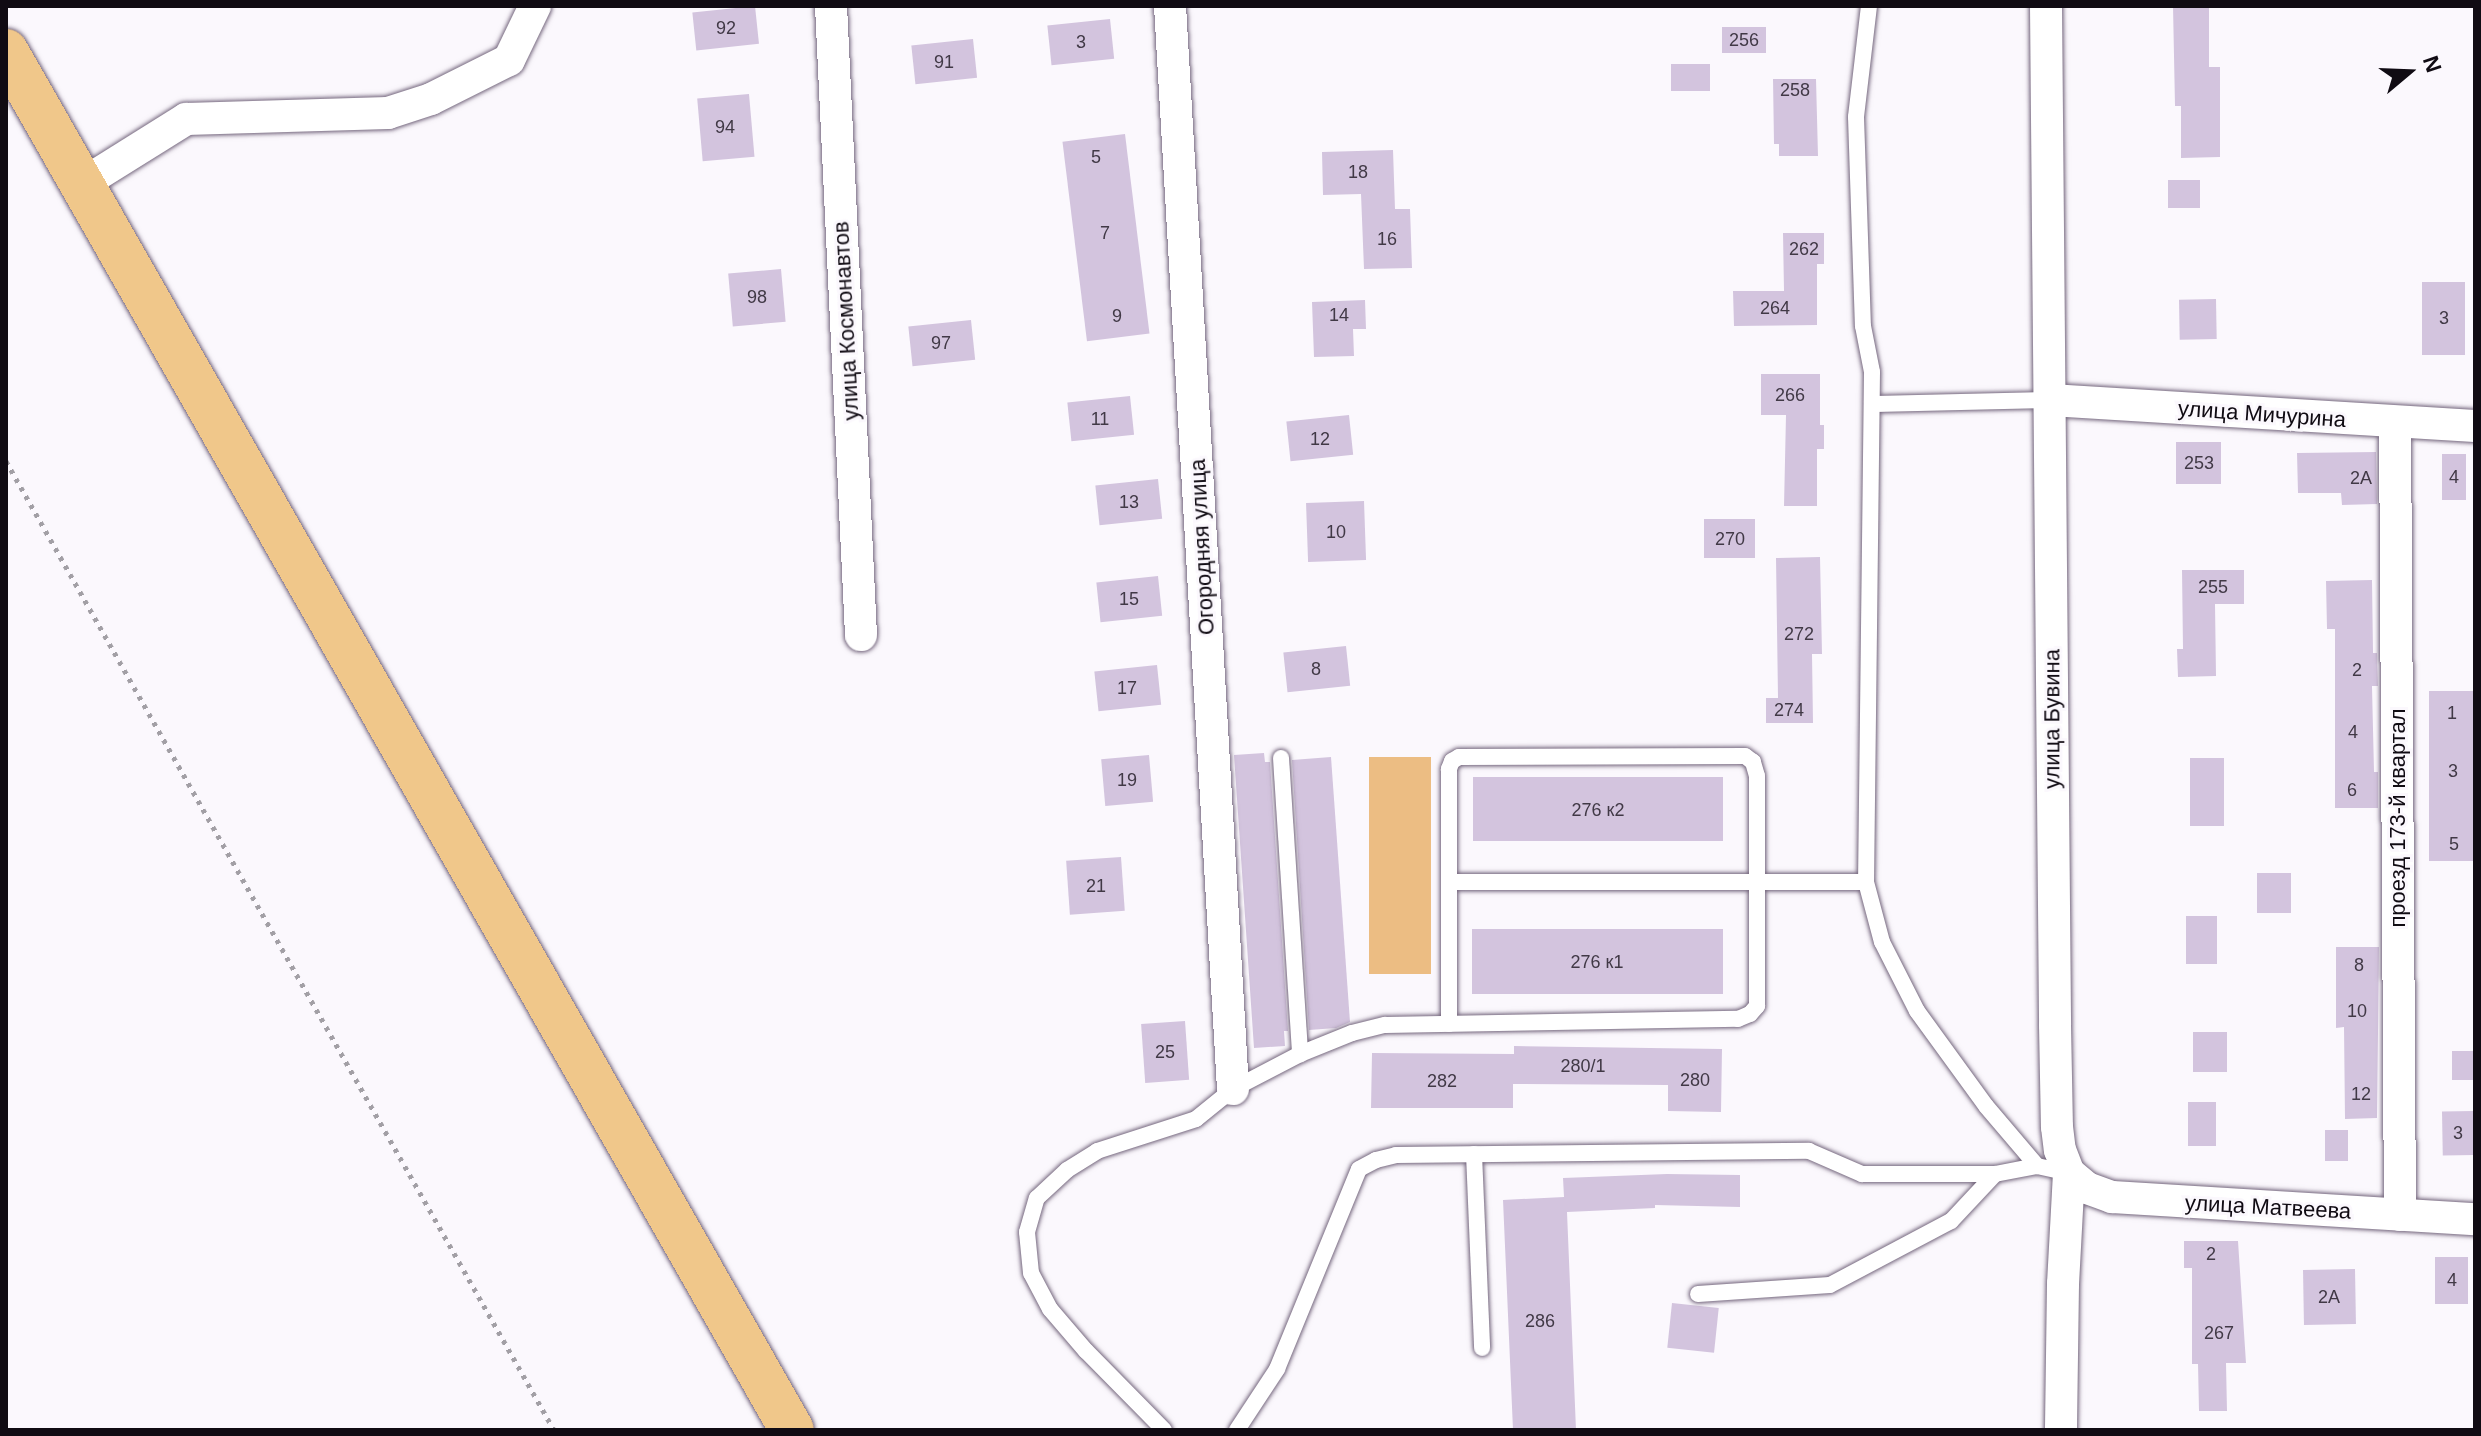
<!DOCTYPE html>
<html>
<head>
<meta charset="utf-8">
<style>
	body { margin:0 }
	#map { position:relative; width:2481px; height:1436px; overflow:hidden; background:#fbf8fd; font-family:Helvetica,sans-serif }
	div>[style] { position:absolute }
	.green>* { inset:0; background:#ecbd83; transform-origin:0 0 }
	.building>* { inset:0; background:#d3c4de; transform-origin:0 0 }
	.path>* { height:5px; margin-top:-2.5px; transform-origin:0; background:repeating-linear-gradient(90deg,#a29fa5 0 4px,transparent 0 10px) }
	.roads { filter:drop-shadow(0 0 2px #75677e) drop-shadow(0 0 2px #75677e) }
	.service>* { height:16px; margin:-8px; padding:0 8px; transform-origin:8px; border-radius:8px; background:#fff }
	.minor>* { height:32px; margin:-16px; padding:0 16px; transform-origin:16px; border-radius:16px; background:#fff }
	.primary>* { height:44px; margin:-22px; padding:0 22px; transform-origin:22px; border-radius:22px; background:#f0c78a }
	span { translate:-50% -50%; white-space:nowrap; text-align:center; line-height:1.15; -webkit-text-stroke:6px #fbf8fd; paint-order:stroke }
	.number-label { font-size:18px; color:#413946 }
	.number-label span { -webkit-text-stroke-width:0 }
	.street-label { font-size:22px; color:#100b13 }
	.frame { position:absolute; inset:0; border:8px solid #100b13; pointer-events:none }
	.north { position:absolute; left:2369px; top:32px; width:80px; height:80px; -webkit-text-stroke:6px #fbf8fd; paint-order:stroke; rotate:71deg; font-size:22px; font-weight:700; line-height:32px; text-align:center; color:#100b13 }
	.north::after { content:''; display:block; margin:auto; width:28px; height:36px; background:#100b13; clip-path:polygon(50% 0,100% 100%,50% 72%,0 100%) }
</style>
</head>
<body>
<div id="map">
	<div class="green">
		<div style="left:1369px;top:757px;width:62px;height:217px"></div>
	</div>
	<div class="building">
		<div style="left:755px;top:6px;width:38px;height:63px;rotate:84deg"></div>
		<div style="clip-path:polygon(2173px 6px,2209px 6px,2209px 67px,2220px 67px,2220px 157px,2181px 158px,2181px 106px,2175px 106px)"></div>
		<div style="left:1110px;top:19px;width:40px;height:63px;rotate:84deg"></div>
		<div style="left:1722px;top:27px;width:44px;height:26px"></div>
		<div style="left:973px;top:39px;width:39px;height:62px;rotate:84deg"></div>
		<div style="left:1671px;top:64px;width:39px;height:27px"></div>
		<div style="clip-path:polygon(1773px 79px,1816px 79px,1818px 156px,1779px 156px,1779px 144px,1774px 144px)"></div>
		<div style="left:749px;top:94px;width:63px;height:52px;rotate:85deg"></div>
		<div style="left:1125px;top:134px;width:201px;height:63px;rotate:83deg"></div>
		<div style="clip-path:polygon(1393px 150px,1395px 209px,1410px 209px,1412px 268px,1364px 269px,1361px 194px,1323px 195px,1322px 152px)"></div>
		<div style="left:2200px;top:180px;width:28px;height:32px;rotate:90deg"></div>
		<div style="clip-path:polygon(1783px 233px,1824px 233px,1824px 264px,1817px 264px,1817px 325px,1734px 326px,1733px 291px,1784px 291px)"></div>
		<div style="left:781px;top:269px;width:53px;height:53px;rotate:85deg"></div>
		<div style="left:2422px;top:282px;width:43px;height:73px"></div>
		<div style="left:2216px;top:299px;width:40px;height:37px;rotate:89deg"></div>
		<div style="clip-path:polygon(1365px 300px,1366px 329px,1353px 329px,1354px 356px,1314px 357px,1312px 302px)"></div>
		<div style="left:971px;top:320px;width:40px;height:63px;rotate:84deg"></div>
		<div style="clip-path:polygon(1761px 374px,1820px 374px,1820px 425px,1824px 425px,1824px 449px,1817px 449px,1817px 506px,1784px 506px,1786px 415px,1761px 415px)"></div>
		<div style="left:1130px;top:396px;width:39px;height:63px;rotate:84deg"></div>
		<div style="left:1349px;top:415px;width:40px;height:63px;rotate:84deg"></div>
		<div style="left:2176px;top:442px;width:45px;height:42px"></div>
		<div style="clip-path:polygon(2376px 452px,2377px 504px,2342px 505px,2341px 493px,2298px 493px,2297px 453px)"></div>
		<div style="left:2442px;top:454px;width:24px;height:46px"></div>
		<div style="left:1158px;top:479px;width:40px;height:63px;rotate:84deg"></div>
		<div style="left:1364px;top:501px;width:59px;height:58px;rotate:88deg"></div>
		<div style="left:1755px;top:519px;width:39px;height:51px;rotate:90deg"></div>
		<div style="clip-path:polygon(1820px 557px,1822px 654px,1812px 654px,1813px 723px,1766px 723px,1766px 698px,1778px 698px,1776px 558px)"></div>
		<div style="clip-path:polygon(2182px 570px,2244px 570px,2244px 604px,2215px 604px,2216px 676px,2178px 677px,2177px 649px,2183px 649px)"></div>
		<div style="left:1158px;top:576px;width:40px;height:62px;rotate:84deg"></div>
		<div style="clip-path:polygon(2372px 580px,2373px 653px,2377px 653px,2378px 686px,2372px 686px,2374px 772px,2378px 772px,2378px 808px,2335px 808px,2335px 629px,2327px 629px,2326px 581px)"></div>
		<div style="left:1346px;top:646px;width:40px;height:63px;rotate:84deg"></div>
		<div style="left:1157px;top:665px;width:40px;height:63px;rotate:84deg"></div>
		<div style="left:2475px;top:691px;width:170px;height:46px;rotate:90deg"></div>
		<div style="clip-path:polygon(1264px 753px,1265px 762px,1270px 762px,1288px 1031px,1284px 1031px,1285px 1046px,1254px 1048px,1234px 755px)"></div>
		<div style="left:1149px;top:755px;width:47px;height:48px;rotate:85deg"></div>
		<div style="clip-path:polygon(1331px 757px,1350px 1022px,1336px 1028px,1309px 1030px,1292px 760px)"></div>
		<div style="left:2190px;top:758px;width:34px;height:68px"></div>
		<div style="left:1473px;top:777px;width:250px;height:64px"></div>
		<div style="left:1121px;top:857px;width:54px;height:55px;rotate:86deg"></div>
		<div style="left:2257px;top:873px;width:34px;height:40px"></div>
		<div style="left:2186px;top:916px;width:31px;height:48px"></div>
		<div style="left:1472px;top:929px;width:251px;height:65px"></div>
		<div style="clip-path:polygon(2336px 947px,2379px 947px,2377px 1118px,2345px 1119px,2344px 1027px,2336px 1028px)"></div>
		<div style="left:1185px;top:1021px;width:59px;height:44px;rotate:86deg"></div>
		<div style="left:2193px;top:1032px;width:34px;height:40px"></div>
		<div style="clip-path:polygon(1514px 1046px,1722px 1049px,1721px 1112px,1668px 1111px,1668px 1085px,1513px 1084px,1513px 1108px,1371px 1108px,1372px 1053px,1514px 1054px)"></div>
		<div style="left:2452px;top:1051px;width:23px;height:29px"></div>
		<div style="left:2216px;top:1102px;width:44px;height:28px;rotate:90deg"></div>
		<div style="left:2474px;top:1111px;width:44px;height:32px;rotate:89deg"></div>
		<div style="left:2325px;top:1130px;width:23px;height:31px"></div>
		<div style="clip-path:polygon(1667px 1174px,1740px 1175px,1740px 1207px,1655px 1205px,1655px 1208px,1567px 1212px,1576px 1430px,1513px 1430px,1503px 1200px,1564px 1197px,1563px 1178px)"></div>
		<div style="clip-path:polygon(2184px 1241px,2238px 1241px,2246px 1363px,2226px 1363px,2227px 1411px,2199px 1411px,2198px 1364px,2192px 1364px,2192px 1268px,2184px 1268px)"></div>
		<div style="left:2435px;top:1257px;width:33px;height:47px"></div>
		<div style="left:2355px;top:1269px;width:55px;height:52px;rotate:89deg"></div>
		<div style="left:1672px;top:1303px;width:47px;height:45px;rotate:6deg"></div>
	</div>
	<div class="path">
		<div style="left:6px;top:461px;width:1113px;rotate:60.51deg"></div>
	</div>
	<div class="roads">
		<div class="service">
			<div style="left:1869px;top:6px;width:112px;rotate:96.7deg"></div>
			<div style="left:1856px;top:117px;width:209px;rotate:88.1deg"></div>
			<div style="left:1863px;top:326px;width:47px;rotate:78.9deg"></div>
			<div style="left:1872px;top:372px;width:510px;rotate:90.67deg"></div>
			<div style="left:1866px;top:882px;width:62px;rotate:75.1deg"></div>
			<div style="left:1882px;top:942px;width:77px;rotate:63.1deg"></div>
			<div style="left:1917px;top:1011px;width:117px;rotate:54deg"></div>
			<div style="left:1986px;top:1106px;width:79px;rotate:49.6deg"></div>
			<div style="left:2037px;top:1166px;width:33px;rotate:12deg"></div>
			<div style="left:1872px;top:404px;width:178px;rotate:-1.3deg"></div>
			<div style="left:1281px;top:758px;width:297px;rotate:86.3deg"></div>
			<div style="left:1449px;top:882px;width:417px"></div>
			<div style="left:1474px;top:1154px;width:194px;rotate:87.6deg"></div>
			<div style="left:1698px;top:1294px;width:132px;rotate:-3.9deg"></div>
			<div style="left:1830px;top:1285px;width:137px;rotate:-27.9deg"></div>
			<div style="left:1951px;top:1221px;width:64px;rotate:-46.9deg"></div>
			<div style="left:1164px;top:1430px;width:111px;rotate:-134.6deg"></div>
			<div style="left:1086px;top:1351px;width:55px;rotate:-130.6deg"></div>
			<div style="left:1050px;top:1309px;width:41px;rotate:-117.8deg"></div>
			<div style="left:1031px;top:1273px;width:41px;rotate:-95.6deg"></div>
			<div style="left:1027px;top:1232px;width:35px;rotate:-74deg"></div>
			<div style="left:1037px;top:1198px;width:41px;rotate:-43deg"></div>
			<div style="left:1067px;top:1170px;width:36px;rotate:-32deg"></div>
			<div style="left:1097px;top:1151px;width:104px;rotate:-17.9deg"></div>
			<div style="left:1196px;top:1119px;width:48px;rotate:-39deg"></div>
			<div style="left:1233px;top:1089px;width:76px;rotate:-27.6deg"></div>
			<div style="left:1300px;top:1054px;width:56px;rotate:-22deg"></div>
			<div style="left:1352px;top:1033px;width:34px;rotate:-14deg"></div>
			<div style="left:1385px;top:1025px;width:353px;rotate:-1deg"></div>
			<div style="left:1738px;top:1019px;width:13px;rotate:-23deg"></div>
			<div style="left:1750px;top:1014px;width:11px;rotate:-49deg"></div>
			<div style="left:1757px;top:1006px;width:230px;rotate:-90deg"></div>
			<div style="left:1757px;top:776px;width:15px;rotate:-106deg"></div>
			<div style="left:1753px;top:762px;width:10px;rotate:-143deg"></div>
			<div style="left:1745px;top:756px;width:286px;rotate:179.8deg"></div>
			<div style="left:1459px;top:757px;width:8px;rotate:150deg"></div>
			<div style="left:1452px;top:761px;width:9px;rotate:111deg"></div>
			<div style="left:1449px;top:769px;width:255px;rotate:90deg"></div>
			<div style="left:1237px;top:1430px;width:73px;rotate:-56.7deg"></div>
			<div style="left:1277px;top:1369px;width:216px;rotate:-67.7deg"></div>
			<div style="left:1359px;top:1169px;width:19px;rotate:-28deg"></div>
			<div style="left:1376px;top:1160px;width:21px;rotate:-14deg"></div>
			<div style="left:1396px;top:1155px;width:413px;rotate:-0.6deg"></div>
			<div style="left:1809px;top:1151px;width:58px;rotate:23.5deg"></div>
			<div style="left:1862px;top:1174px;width:133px"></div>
			<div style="left:1995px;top:1174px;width:43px;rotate:-10.8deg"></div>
		</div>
		<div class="minor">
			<div style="left:831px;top:6px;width:630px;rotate:87.27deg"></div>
			<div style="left:1170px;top:6px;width:1085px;rotate:86.67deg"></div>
			<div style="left:2046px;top:6px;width:1019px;rotate:89.49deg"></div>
			<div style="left:2055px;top:1025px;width:102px;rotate:88.9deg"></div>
			<div style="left:2057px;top:1127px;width:23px;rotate:83deg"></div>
			<div style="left:2060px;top:1150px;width:25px;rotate:69deg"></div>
			<div style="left:2069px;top:1173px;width:111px;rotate:93.1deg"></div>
			<div style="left:2063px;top:1284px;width:146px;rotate:90.8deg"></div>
			<div style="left:82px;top:184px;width:123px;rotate:-32deg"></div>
			<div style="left:186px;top:119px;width:202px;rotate:-1.7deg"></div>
			<div style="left:388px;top:113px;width:45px;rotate:-18deg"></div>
			<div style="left:431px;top:99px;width:87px;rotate:-26.6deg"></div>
			<div style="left:509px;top:60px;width:60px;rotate:-64.3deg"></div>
			<div style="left:2050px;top:400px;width:426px;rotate:3.5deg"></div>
			<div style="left:2395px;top:422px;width:793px;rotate:89.64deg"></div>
			<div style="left:2069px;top:1173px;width:23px;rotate:40deg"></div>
			<div style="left:2087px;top:1188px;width:27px;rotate:20deg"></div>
			<div style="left:2112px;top:1197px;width:364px;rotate:3.5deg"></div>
		</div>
		<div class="primary">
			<div style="left:6px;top:51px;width:1587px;rotate:60.32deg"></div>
		</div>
	</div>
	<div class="number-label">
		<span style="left:726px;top:28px">92</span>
		<span style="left:1744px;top:40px">256</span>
		<span style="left:1081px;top:42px">3</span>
		<span style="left:944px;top:62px">91</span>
		<span style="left:1795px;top:90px">258</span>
		<span style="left:725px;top:127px">94</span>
		<span style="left:1096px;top:157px">5</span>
		<span style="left:1358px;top:172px">18</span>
		<span style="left:1105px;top:233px">7</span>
		<span style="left:1387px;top:239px">16</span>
		<span style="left:1804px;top:249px">262</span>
		<span style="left:757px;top:297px">98</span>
		<span style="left:1775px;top:308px">264</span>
		<span style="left:1339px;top:315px">14</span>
		<span style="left:1117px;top:316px">9</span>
		<span style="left:2444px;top:318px">3</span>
		<span style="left:941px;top:343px">97</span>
		<span style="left:1790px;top:395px">266</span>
		<span style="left:1100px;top:419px">11</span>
		<span style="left:1320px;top:439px">12</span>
		<span style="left:2199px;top:463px">253</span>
		<span style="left:2454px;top:477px">4</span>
		<span style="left:2361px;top:478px">2А</span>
		<span style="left:1129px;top:502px">13</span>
		<span style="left:1336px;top:532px">10</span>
		<span style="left:1730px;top:539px">270</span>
		<span style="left:2213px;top:587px">255</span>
		<span style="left:1129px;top:599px">15</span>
		<span style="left:1799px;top:634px">272</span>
		<span style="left:1316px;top:669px">8</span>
		<span style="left:2357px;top:670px">2</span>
		<span style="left:1127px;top:688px">17</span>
		<span style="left:1789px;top:710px">274</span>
		<span style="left:2452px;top:713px">1</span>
		<span style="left:2353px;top:732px">4</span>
		<span style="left:2453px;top:771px">3</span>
		<span style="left:1127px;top:780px">19</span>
		<span style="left:2352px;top:790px">6</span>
		<span style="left:1598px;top:810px">276 к2</span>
		<span style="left:2454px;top:844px">5</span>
		<span style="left:1096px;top:886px">21</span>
		<span style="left:1597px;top:962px">276 к1</span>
		<span style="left:2359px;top:965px">8</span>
		<span style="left:2357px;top:1011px">10</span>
		<span style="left:1165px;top:1052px">25</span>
		<span style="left:1583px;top:1066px">280/1</span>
		<span style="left:1695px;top:1080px">280</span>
		<span style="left:1442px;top:1081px">282</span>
		<span style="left:2361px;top:1094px">12</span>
		<span style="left:2458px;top:1133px">3</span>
		<span style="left:2211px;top:1254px">2</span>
		<span style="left:2452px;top:1280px">4</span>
		<span style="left:2329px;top:1297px">2А</span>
		<span style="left:1540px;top:1321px">286</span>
		<span style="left:2219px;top:1333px">267</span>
	</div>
	<div class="street-label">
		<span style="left:846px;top:321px;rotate:-93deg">улица Космонавтов</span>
		<span style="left:2262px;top:414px;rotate:4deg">улица Мичурина</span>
		<span style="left:1202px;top:547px;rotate:-93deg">Огородняя улица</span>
		<span style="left:2052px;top:719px;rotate:-90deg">улица Бувина</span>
		<span style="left:2398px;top:818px;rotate:-90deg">проезд 173-й квартал</span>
		<span style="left:2268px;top:1207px;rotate:3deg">улица Матвеева</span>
	</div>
	<div class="frame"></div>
	<div class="north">N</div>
</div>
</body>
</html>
